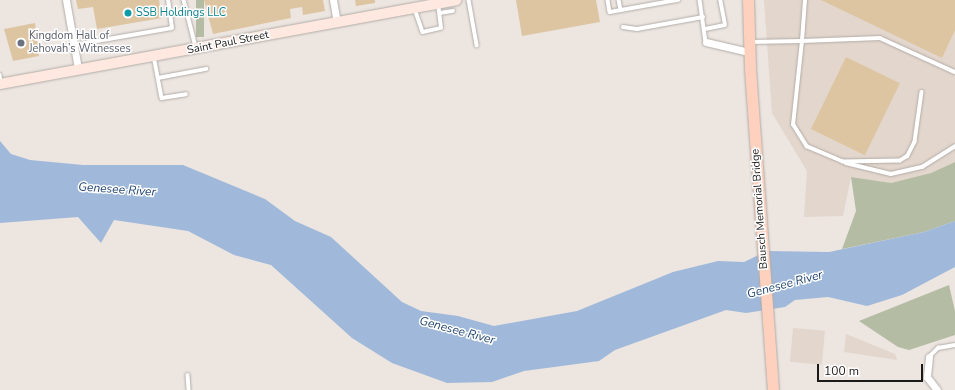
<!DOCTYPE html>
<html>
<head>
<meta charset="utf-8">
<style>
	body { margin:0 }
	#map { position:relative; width:955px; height:390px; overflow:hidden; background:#ece5e0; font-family:"Nunito Sans",sans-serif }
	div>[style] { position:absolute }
	.built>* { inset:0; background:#e3d6cc; transform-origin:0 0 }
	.green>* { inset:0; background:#b4bca3; transform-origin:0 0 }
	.water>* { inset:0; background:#a0b9da }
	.building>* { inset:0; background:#ddc5a2; transform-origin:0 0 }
	.roads { filter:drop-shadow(0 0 1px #b2aca7) drop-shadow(0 0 1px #b2aca7) }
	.service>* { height:3.5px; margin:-1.75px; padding:0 1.75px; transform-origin:1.75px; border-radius:1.75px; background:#fff }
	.minor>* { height:7px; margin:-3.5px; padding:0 3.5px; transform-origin:3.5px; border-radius:3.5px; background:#fff }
	.secondary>* { height:10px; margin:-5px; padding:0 5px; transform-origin:5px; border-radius:5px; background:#fee8df }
	.primary>* { height:11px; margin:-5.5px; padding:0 5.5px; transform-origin:5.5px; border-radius:5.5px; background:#fed1bf }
	.dots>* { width:11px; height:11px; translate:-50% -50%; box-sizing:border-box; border:2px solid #fff; border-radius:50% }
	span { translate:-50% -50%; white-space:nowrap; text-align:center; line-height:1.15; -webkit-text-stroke:3px #fff; paint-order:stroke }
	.culture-label { font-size:11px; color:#0d838f }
	.left { translate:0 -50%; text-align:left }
	.worship-label { font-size:11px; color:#5b616d }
	.street-label { font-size:11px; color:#1c1a18 }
	.water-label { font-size:12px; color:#214570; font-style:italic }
	.scale { position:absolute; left:817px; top:364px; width:106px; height:18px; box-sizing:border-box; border:2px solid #1c1a18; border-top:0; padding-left:5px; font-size:12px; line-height:14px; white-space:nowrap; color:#1c1a18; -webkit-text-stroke:3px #fff; paint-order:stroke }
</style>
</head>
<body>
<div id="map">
	<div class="built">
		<div style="clip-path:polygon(764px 0,955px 0,955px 162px,931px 173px,891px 183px,851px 177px,843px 216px,804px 217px,807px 171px,772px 113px)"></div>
		<div style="left:793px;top:328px;width:32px;height:34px;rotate:5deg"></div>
		<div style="clip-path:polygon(846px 334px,895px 354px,897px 360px,844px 352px)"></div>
	</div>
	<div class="green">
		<div style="left:196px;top:0;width:8px;height:37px"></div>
		<div style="clip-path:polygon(955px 162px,955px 221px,924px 232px,842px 249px,856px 211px,851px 177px,891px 183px,931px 173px)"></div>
		<div style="clip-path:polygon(949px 285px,955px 311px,955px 335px,909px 350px,898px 347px,859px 321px)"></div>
	</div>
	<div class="water">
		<div style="clip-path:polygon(0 141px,11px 154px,30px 160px,83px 165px,183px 165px,265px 199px,295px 221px,331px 237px,402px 302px,421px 311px,458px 316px,494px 326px,577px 311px,673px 272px,718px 261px,744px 262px,767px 251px,829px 252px,924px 232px,955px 221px,955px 267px,902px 295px,867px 306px,828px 297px,795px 300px,785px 307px,746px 313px,726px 310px,615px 350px,599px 361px,524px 371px,492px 382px,447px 383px,392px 363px,352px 338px,271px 265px,234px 255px,188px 231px,114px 220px,101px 243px,78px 217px,0 223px)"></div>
	</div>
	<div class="building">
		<div style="clip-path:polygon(76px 0,159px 0,162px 18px,97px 29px,93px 7px,78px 9px)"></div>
		<div style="clip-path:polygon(204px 0,323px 0,325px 11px,303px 15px,302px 7px,290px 9px,291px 18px,213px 34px)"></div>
		<div style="clip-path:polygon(355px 0,375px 0,375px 3px,356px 6px)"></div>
		<div style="clip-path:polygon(516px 0,596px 0,600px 22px,522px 36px)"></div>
		<div style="clip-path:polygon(821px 0,955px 0,955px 30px,942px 58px)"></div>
		<div style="clip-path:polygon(35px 23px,39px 56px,13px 61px,4px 29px)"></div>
		<div style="left:846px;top:57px;width:60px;height:80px;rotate:26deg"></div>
	</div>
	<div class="roads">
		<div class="service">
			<div style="left:184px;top:0;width:49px;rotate:75.7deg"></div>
			<div style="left:469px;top:0;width:46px;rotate:79.9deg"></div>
			<div style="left:608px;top:0;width:12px;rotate:81deg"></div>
			<div style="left:610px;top:12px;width:11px;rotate:-10deg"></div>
			<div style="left:619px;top:0;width:10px;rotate:79deg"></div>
			<div style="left:621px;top:10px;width:58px;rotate:-10deg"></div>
			<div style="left:700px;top:0;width:42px;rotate:81.9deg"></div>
			<div style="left:415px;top:9px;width:24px;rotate:71deg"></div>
			<div style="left:423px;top:32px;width:18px;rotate:-13deg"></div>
			<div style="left:441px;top:28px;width:23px;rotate:-97deg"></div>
			<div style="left:440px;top:13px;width:13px;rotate:-9deg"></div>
			<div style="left:623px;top:27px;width:14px;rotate:8deg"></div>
			<div style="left:637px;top:29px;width:67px;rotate:-10.3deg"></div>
			<div style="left:705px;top:29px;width:20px;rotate:-11deg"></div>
			<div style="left:725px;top:25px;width:25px;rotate:-101deg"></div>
			<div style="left:750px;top:42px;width:52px;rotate:-1.1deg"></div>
			<div style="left:802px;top:41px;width:41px;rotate:-85.8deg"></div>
			<div style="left:74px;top:45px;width:99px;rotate:-9.8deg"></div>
			<div style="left:172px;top:28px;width:28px;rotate:-98deg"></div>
			<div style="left:154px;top:56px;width:43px;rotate:79.2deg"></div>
			<div style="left:162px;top:98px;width:24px;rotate:-9deg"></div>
			<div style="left:0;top:75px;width:7px;rotate:82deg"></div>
			<div style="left:158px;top:78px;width:49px;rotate:-10.6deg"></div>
			<div style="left:922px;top:92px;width:50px;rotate:98deg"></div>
			<div style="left:915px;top:142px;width:16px;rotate:117deg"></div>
			<div style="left:908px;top:156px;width:9px;rotate:148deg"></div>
			<div style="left:900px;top:161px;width:57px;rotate:179deg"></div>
			<div style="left:843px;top:162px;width:39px;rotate:-157deg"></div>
			<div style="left:807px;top:147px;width:26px;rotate:-122deg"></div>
			<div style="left:793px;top:125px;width:84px;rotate:-83.9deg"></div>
			<div style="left:802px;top:41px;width:78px;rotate:-2.2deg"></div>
			<div style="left:880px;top:38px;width:82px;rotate:24.4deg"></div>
			<div style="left:846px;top:163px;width:46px;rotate:13.7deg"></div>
			<div style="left:891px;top:174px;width:32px;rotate:-13deg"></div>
			<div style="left:922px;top:167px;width:39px;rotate:-32deg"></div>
			<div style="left:929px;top:357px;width:13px;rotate:-45deg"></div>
			<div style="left:938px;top:348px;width:17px;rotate:-10deg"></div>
			<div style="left:188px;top:375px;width:15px;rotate:86deg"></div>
		</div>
		<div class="minor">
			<div style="left:66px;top:0;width:70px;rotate:80.1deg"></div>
			<div style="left:333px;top:0;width:22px;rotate:80deg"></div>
			<div style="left:706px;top:42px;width:44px;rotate:13.1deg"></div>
			<div style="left:929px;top:357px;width:20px;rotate:96deg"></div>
			<div style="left:927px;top:377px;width:16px;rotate:52deg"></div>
		</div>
		<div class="secondary">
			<div style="left:0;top:84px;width:464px;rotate:-10.4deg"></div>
		</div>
		<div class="primary">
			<div style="left:748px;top:0;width:69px;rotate:88.3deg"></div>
			<div style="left:750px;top:69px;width:322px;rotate:85.9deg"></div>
		</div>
	</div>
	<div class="dots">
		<div style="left:128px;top:13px;background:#0f9aa8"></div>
		<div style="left:21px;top:43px;background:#6b7280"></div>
	</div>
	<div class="culture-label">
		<span class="left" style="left:136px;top:13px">SSB Holdings LLC</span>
	</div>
	<div class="worship-label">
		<span class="left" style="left:29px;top:43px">Kingdom Hall of<br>Jehovah’s Witnesses</span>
	</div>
	<div class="street-label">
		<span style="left:228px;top:43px;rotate:-11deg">Saint Paul Street</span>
		<span style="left:760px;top:209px;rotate:-94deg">Bausch Memorial Bridge</span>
	</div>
	<div class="water-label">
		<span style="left:117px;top:190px;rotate:4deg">Genesee River</span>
		<span style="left:785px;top:285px;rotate:-15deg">Genesee River</span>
		<span style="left:457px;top:331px;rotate:15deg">Genesee River</span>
	</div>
	<div class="scale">100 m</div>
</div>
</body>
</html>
